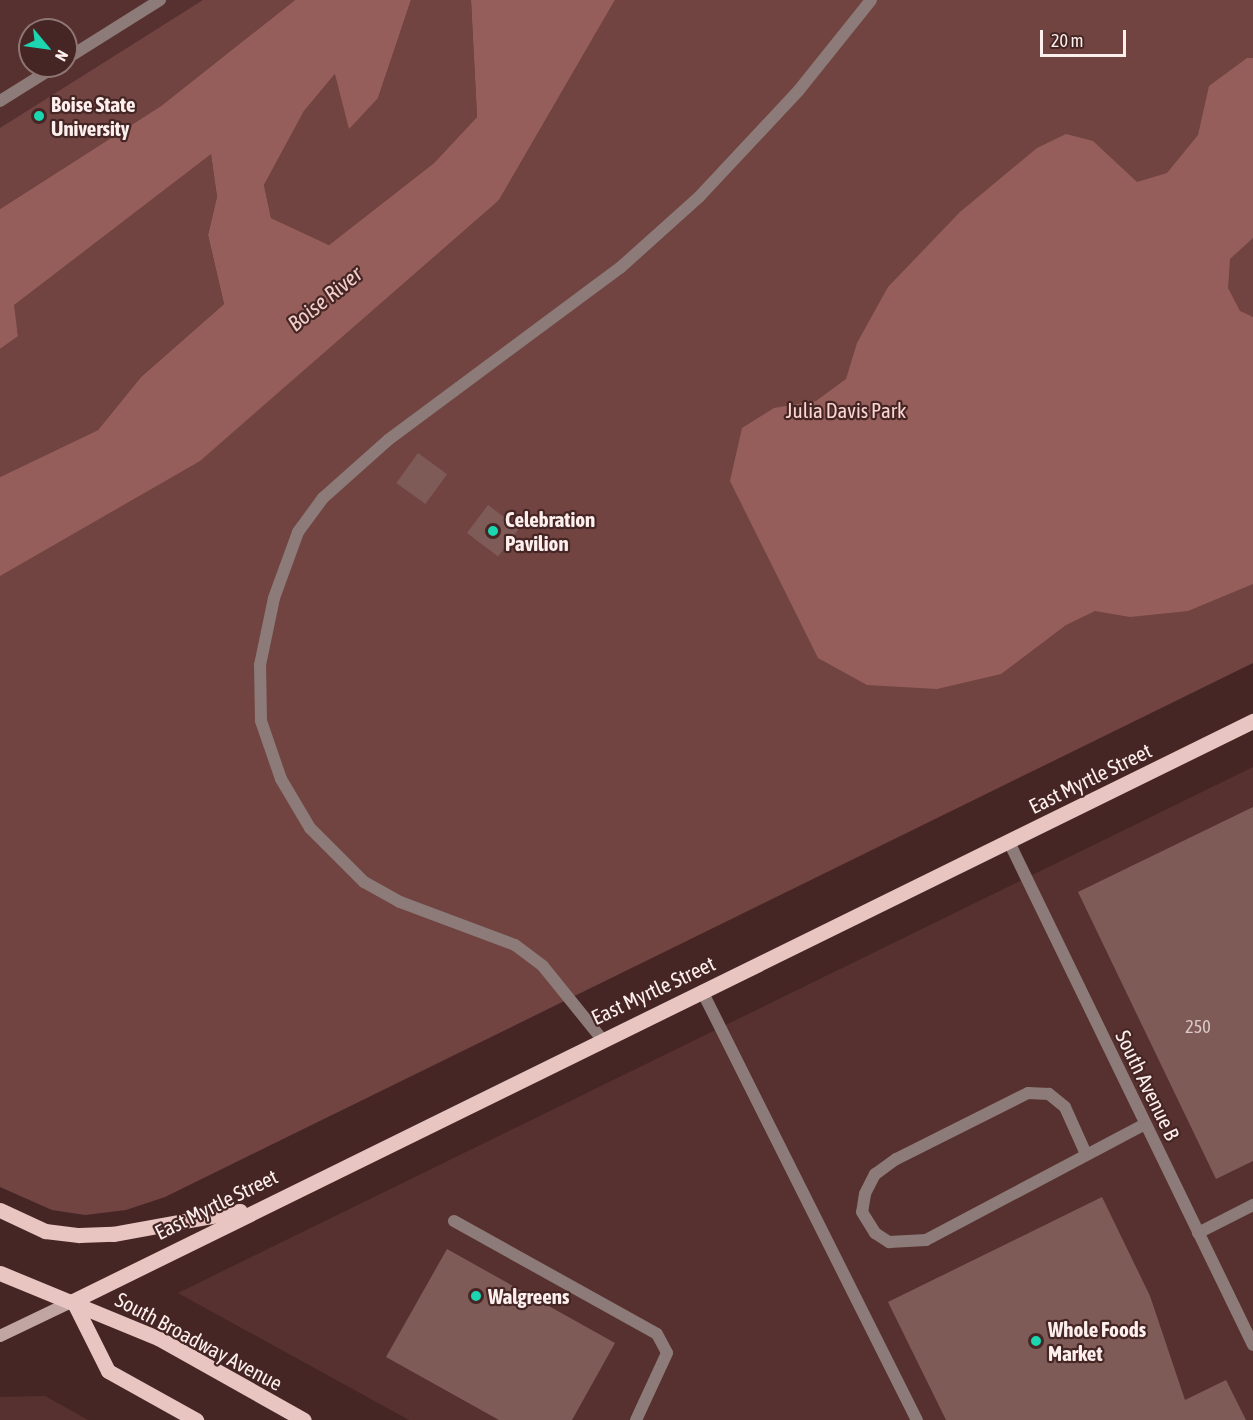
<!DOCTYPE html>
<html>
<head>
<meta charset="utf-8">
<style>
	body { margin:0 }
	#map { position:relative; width:1253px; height:1420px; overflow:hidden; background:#462624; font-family:"Asap Condensed",sans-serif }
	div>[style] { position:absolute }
	.built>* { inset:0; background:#57312f }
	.green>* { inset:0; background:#714441 }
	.water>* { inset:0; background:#965e5a }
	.building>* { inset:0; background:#7f5b58; transform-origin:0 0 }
	.lane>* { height:12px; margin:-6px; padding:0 6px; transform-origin:6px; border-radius:6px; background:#8c7b79 }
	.street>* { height:12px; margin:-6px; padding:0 6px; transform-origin:6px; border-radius:6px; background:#8c7b79 }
	.secondary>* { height:12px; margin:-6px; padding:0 6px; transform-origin:6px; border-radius:6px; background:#c0a5a2 }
	.primary>* { height:15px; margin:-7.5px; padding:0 7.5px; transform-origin:7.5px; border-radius:7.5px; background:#e9c5c2 }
	.dots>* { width:16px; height:16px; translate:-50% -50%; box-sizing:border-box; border:3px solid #462624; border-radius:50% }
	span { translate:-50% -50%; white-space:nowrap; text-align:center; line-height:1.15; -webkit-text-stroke:4.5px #462624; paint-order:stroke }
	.number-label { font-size:18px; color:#ddcac8 }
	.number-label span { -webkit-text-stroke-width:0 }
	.poi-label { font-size:21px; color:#fcefed; font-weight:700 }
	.left { translate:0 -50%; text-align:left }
	.park-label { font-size:21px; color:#fad5d2 }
	.street-label { font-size:21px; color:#fcefed }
	.water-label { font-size:22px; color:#f3cfcb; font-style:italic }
	.north { position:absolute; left:18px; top:18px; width:60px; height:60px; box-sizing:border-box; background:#462624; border:2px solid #8f7674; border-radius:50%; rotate:119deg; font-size:16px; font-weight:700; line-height:24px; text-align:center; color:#fcefed }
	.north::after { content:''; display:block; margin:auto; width:21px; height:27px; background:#1cd5b1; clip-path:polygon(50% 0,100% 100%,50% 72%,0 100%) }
	.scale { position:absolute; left:1040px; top:30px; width:86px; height:27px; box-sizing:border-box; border:3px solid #fcefed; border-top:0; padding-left:8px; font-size:18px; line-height:21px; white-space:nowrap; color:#fcefed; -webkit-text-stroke:4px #462624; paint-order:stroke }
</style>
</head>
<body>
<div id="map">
	<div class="built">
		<div style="clip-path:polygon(evenodd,0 0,258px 0,0 166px,0 0,30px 30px,66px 30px,66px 66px,30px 66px,30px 30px)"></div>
		<div style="clip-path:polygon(1253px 767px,1253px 1420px,409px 1420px,178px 1293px)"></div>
		<div style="clip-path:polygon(45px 1396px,88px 1420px,0 1420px,0 1397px)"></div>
	</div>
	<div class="green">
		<div style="clip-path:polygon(203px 0,295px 0,161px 106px,0 209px,0 128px)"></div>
		<div style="clip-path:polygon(411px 0,471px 0,477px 117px,434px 163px,329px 245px,271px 218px,264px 185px,304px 111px,336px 73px,378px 98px)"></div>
		<div style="clip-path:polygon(615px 0,1253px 0,1253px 663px,165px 1197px,126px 1210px,85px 1215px,52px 1210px,0 1187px,0 567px,499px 200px)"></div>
		<div style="clip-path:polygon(211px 153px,217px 197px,208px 235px,224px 304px,141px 377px,98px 430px,0 477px,0 349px,18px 335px,13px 305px)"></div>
	</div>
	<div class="water">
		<div style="clip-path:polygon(295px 0,411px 0,378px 98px,349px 129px,335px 74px,304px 111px,264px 185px,271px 218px,329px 245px,434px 163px,477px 117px,471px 0,615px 0,499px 200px,200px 461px,0 576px,0 477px,98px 430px,141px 377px,224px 304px,208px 235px,217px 197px,211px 154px,14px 305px,18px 336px,0 349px,0 209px,161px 106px)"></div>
		<div style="clip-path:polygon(1247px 58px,1253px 58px,1253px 238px,1230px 259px,1228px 288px,1240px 311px,1253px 317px,1253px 584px,1188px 611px,1130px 617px,1095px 611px,1066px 625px,1001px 674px,937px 689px,867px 685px,818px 658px,730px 481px,742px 428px,774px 408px,816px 401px,846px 379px,857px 343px,888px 287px,960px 212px,1037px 148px,1066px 134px,1093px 141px,1137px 182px,1167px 173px,1198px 135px,1209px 86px)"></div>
	</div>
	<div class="building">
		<div style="left:418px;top:453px;width:36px;height:37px;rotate:36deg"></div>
		<div style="left:488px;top:505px;width:39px;height:35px;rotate:37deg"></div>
		<div style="clip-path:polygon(1253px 807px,1253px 1161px,1216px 1179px,1078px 892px)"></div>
		<div style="clip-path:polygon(1102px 1197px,1150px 1296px,1185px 1400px,1226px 1380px,1246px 1420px,946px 1420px,888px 1302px)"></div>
		<div style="clip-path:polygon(447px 1249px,615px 1343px,572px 1420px,499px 1420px,386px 1357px)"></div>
	</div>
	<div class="lane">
		<div style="left:702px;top:991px;width:480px;rotate:63.4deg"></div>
		<div style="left:601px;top:1038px;width:92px;rotate:-128.9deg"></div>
		<div style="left:543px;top:966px;width:35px;rotate:-143deg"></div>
		<div style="left:515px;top:945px;width:123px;rotate:-159.5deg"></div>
		<div style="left:400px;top:902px;width:41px;rotate:-150.9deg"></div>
		<div style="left:364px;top:882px;width:76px;rotate:-135deg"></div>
		<div style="left:310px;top:828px;width:57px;rotate:-120.6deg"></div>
		<div style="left:281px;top:779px;width:61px;rotate:-109deg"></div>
		<div style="left:261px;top:721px;width:56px;rotate:-91deg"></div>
		<div style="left:260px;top:665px;width:68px;rotate:-78.2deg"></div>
		<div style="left:274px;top:598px;width:70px;rotate:-70deg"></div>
		<div style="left:298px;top:532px;width:42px;rotate:-53.7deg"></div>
		<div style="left:323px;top:498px;width:87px;rotate:-41.7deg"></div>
		<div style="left:388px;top:440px;width:290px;rotate:-36.6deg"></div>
		<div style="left:621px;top:267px;width:105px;rotate:-41.9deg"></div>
		<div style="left:699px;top:197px;width:146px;rotate:-46.9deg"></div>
		<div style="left:799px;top:90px;width:115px;rotate:-51.3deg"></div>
		<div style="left:1086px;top:1154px;width:51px;rotate:-114.1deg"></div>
		<div style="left:1065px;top:1107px;width:21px;rotate:-141deg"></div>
		<div style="left:1049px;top:1094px;width:21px;rotate:-177deg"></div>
		<div style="left:1028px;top:1093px;width:148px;rotate:153.4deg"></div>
		<div style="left:896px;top:1159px;width:26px;rotate:144deg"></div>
		<div style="left:875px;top:1174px;width:22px;rotate:117deg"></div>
		<div style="left:865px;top:1194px;width:18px;rotate:99deg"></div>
		<div style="left:862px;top:1212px;width:25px;rotate:58deg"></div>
		<div style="left:875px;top:1233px;width:17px;rotate:33deg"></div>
		<div style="left:889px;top:1242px;width:37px;rotate:-3deg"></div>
		<div style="left:926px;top:1240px;width:248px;rotate:-27.9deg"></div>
		<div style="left:454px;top:1221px;width:232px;rotate:29.1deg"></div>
		<div style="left:657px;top:1334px;width:21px;rotate:62deg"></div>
		<div style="left:667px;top:1353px;width:74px;rotate:114.8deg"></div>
		<div style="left:1198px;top:1233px;width:62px;rotate:-27deg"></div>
	</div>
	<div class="street">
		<div style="left:66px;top:59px;width:111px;rotate:-32.1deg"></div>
		<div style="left:0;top:101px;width:66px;rotate:-32deg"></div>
		<div style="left:1009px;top:842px;width:559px;rotate:64.12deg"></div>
	</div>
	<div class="secondary">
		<div style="left:0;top:1336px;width:81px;rotate:-25.6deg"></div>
	</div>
	<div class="primary">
		<div style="left:0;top:1210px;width:50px;rotate:25deg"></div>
		<div style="left:45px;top:1231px;width:34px;rotate:7deg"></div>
		<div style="left:79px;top:1235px;width:34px;rotate:-2deg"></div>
		<div style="left:113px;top:1234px;width:129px;rotate:-10.3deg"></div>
		<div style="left:0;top:1273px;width:171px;rotate:22.4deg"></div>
		<div style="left:158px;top:1338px;width:167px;rotate:29.3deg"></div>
		<div style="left:73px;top:1301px;width:1315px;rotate:-26.18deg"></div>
		<div style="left:73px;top:1301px;width:78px;rotate:63.4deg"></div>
		<div style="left:108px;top:1371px;width:101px;rotate:29.1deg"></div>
	</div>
	<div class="dots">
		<div style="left:39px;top:116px;background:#1cd5b1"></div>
		<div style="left:493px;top:531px;background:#1cd5b1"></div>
		<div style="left:476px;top:1296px;background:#1cd5b1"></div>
		<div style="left:1036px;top:1341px;background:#1cd5b1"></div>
	</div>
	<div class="number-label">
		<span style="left:1198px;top:1027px">250</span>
	</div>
	<div class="poi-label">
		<span class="left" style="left:51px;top:116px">Boise State<br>University</span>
		<span class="left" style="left:505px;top:531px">Celebration<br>Pavilion</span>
		<span class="left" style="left:488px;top:1296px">Walgreens</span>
		<span class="left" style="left:1048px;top:1341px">Whole Foods<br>Market</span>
	</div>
	<div class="park-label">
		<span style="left:846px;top:410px">Julia Davis Park</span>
	</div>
	<div class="street-label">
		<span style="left:1090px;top:778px;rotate:-26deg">East Myrtle Street</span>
		<span style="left:653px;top:990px;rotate:-25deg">East Myrtle Street</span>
		<span style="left:1148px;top:1085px;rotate:64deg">South Avenue B</span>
		<span style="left:216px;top:1204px;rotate:-26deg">East Myrtle Street</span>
		<span style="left:199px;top:1341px;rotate:28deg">South Broadway Avenue</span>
	</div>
	<div class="water-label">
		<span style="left:325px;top:299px;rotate:-39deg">Boise River</span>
	</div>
	<div class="north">N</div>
	<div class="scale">20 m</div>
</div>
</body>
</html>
